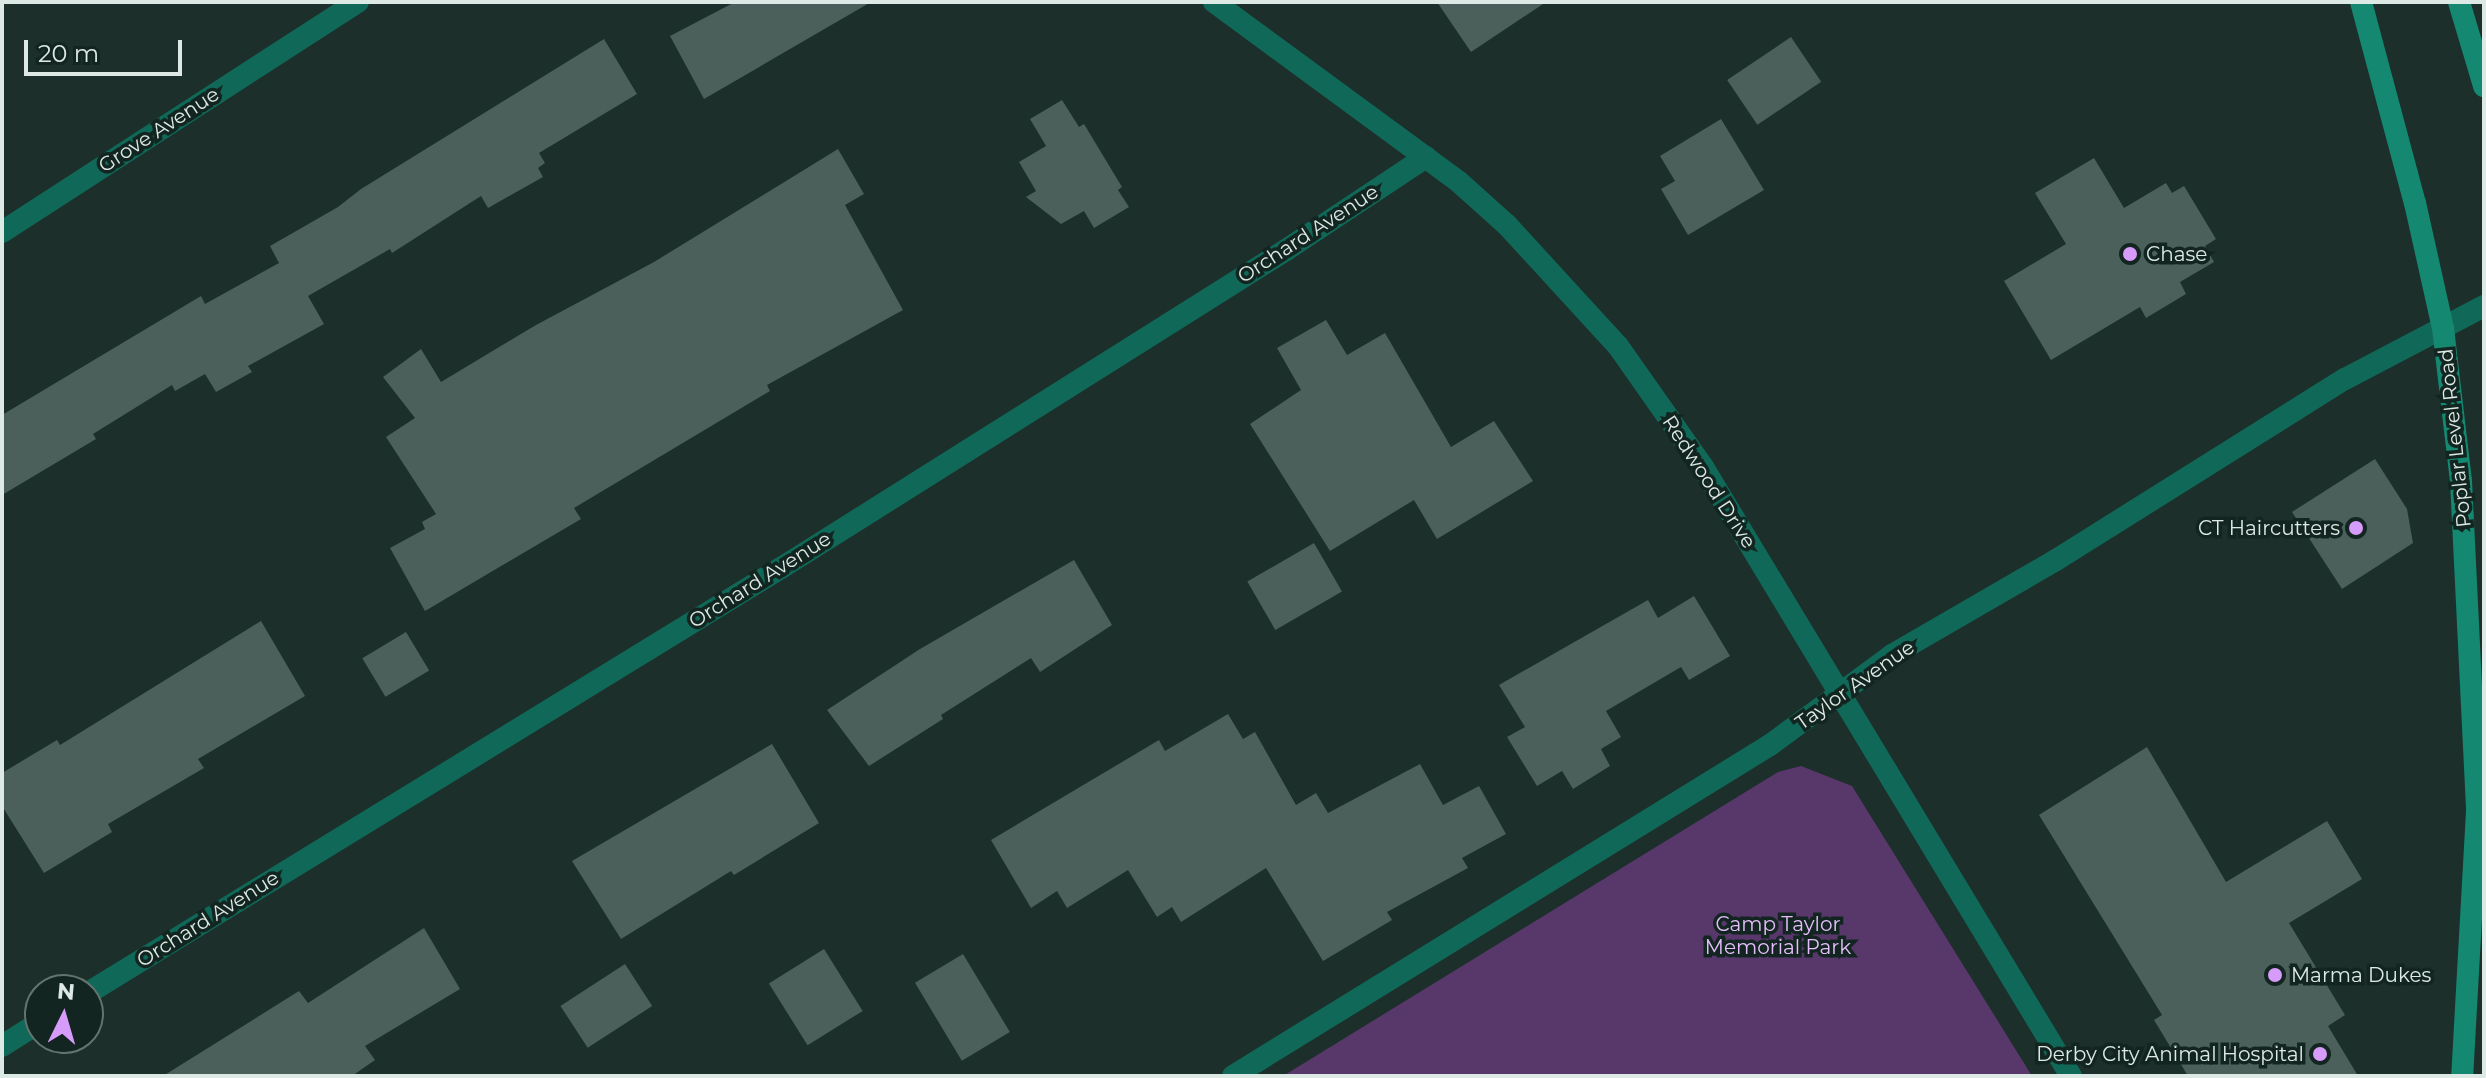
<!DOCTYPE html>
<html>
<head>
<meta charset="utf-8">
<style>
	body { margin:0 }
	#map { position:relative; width:2486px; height:1078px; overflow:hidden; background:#1c2f2a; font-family:Montserrat,sans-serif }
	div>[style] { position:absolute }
	.green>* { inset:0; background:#58376a }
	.building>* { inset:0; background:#4b605a; transform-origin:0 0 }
	.minor>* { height:22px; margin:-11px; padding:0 11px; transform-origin:11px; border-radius:11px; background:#106958 }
	.secondary>* { height:22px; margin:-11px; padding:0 11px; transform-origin:11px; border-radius:11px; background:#148871 }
	.dots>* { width:22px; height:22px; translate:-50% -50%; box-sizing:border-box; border:4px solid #132520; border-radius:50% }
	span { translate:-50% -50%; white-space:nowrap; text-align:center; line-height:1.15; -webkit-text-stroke:7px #132520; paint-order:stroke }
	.street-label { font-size:20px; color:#dde9e5 }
	.poi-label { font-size:20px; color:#dde9e5 }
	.left { translate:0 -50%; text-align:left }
	.right { translate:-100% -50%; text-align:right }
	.park-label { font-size:20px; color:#e5befb }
	.frame { position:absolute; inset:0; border:4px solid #dde9e5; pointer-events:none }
	.north { position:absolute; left:24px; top:974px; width:80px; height:80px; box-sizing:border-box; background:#132520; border:2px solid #64736f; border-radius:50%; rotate:5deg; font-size:22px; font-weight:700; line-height:32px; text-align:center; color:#dde9e5 }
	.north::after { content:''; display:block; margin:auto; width:28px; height:36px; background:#d79bf9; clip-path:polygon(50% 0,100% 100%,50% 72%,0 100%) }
	.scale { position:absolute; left:24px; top:40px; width:158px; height:36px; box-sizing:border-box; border:4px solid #dde9e5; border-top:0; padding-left:10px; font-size:24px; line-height:28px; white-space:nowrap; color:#dde9e5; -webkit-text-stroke:6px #132520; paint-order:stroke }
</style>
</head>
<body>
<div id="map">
	<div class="green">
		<div style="clip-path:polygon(1801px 766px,1852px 786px,2032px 1076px,1283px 1076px,1778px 772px)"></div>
	</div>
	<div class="building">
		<div style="clip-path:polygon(735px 2px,871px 2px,704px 99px,670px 36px)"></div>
		<div style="clip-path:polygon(1437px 2px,1546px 2px,1471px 52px)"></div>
		<div style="left:1791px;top:37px;width:54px;height:77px;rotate:56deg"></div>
		<div style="clip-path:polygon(604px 39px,637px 94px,539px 153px,545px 163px,538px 168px,543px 177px,488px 208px,481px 196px,392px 253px,390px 249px,308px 296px,324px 324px,248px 366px,252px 372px,216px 392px,205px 374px,175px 391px,172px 385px,93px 434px,96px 439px,2px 495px,2px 415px,201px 296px,205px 304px,279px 263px,270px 246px,338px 207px,361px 189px)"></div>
		<div style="clip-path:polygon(1062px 100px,1079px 127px,1084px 124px,1122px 187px,1118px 190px,1129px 207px,1094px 228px,1084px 211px,1061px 224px,1026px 197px,1036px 191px,1019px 162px,1046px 146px,1030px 119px)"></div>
		<div style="clip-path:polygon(1721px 119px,1764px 190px,1688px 235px,1661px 189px,1675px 181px,1660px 156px)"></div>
		<div style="clip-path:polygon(838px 149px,864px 194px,845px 205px,903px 310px,767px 385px,770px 391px,574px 508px,581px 519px,425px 611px,390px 548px,425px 529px,422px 522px,436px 514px,386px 437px,415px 418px,383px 377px,421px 349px,441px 382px,536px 325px,654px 262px)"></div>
		<div style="clip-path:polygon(2094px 158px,2124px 208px,2166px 183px,2172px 193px,2184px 186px,2216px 239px,2205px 246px,2214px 262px,2180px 282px,2186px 294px,2146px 318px,2140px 307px,2051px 360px,2004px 281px,2066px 244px,2035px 193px)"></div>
		<div style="clip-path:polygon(1326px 320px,1347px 355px,1385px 333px,1451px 447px,1494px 421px,1533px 481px,1437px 539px,1414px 500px,1330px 551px,1250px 424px,1301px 390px,1277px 348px)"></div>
		<div style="clip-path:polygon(2375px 459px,2407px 509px,2413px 543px,2342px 589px,2292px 512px)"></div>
		<div style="left:1314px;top:543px;width:56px;height:77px;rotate:60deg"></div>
		<div style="clip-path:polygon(1074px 560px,1112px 625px,1040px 672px,1031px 658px,941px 715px,943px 719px,869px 766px,827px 710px,920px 649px)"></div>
		<div style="clip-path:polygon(1694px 596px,1730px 656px,1689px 680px,1681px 667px,1606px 711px,1621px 737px,1601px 749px,1610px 766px,1573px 789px,1562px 771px,1537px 786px,1507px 737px,1525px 727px,1499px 685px,1648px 600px,1658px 618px)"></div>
		<div style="clip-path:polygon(261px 621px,305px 696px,198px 759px,204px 768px,108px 824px,112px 832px,44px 873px,2px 806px,2px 773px,57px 740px,60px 745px)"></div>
		<div style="left:406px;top:632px;width:45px;height:51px;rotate:59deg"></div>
		<div style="clip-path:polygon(1228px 714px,1243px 739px,1255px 732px,1296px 805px,1316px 793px,1328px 813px,1420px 764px,1443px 805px,1479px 786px,1506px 834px,1462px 858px,1468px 868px,1387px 912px,1392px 920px,1323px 961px,1266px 868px,1181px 922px,1172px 907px,1157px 917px,1128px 870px,1067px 908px,1057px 891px,1031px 908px,991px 840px,1159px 740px,1165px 751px)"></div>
		<div style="clip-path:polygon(772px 744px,819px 823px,734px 875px,731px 871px,621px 939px,572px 861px)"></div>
		<div style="clip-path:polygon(2147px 747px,2226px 882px,2327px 821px,2362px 879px,2289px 923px,2345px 1015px,2328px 1026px,2358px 1076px,2188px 1076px,2154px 1020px,2162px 1015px,2039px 815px)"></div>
		<div style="clip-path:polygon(424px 928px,460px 989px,365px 1046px,375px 1060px,352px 1076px,163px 1076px,299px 991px,308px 1003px)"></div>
		<div style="left:824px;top:949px;width:73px;height:65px;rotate:58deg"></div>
		<div style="left:963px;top:954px;width:91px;height:56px;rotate:59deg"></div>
		<div style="left:625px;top:964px;width:50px;height:77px;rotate:57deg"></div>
	</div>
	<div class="minor">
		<div style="left:1214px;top:2px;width:304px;rotate:36.3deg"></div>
		<div style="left:1459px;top:182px;width:64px;rotate:41.9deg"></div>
		<div style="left:1507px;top:225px;width:164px;rotate:47.5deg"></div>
		<div style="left:1618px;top:346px;width:148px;rotate:54.9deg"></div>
		<div style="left:1703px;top:467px;width:712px;rotate:58.86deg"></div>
		<div style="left:2px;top:232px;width:424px;rotate:-32.9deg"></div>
		<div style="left:88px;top:993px;width:813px;rotate:-31.52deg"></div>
		<div style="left:781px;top:568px;width:597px;rotate:-32.2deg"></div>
		<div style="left:1286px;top:250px;width:168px;rotate:-33.6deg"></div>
		<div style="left:2px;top:1046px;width:45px;rotate:-32.3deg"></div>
		<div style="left:1233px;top:1076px;width:631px;rotate:-31.65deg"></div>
		<div style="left:1770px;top:745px;width:152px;rotate:-36.4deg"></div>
		<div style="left:1892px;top:655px;width:190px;rotate:-30.1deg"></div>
		<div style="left:2056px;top:560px;width:341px;rotate:-32.1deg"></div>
		<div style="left:2345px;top:379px;width:157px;rotate:-27.7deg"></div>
	</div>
	<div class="secondary">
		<div style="left:2361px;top:2px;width:208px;rotate:75deg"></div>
		<div style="left:2415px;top:203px;width:128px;rotate:77.4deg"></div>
		<div style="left:2443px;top:328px;width:154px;rotate:83.3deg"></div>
		<div style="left:2461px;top:481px;width:330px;rotate:87.2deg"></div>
		<div style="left:2477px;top:811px;width:265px;rotate:93.2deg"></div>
		<div style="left:2459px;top:2px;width:88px;rotate:73.4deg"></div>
	</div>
	<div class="dots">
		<div style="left:2130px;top:254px;background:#d79bf9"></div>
		<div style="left:2356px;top:528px;background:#d79bf9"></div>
		<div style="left:2275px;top:975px;background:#d79bf9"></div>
		<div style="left:2320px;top:1054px;background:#d79bf9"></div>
	</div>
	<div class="street-label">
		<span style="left:159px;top:130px;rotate:-33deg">Grove Avenue</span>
		<span style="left:1308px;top:234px;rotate:-33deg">Orchard Avenue</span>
		<span style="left:2455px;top:438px;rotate:-96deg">Poplar Level Road</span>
		<span style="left:1709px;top:482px;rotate:57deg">Redwood Drive</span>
		<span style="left:760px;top:580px;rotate:-32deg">Orchard Avenue</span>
		<span style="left:1855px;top:685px;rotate:-35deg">Taylor Avenue</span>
		<span style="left:208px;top:919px;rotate:-32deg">Orchard Avenue</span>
	</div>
	<div class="poi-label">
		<span class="left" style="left:2146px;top:254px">Chase</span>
		<span class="right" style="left:2340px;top:528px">CT Haircutters</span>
		<span class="left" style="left:2291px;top:975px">Marma Dukes</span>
		<span class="right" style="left:2304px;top:1054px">Derby City Animal Hospital</span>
	</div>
	<div class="park-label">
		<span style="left:1778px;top:936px">Camp Taylor<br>Memorial Park</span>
	</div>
	<div class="frame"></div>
	<div class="north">N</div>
	<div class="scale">20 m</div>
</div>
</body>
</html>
